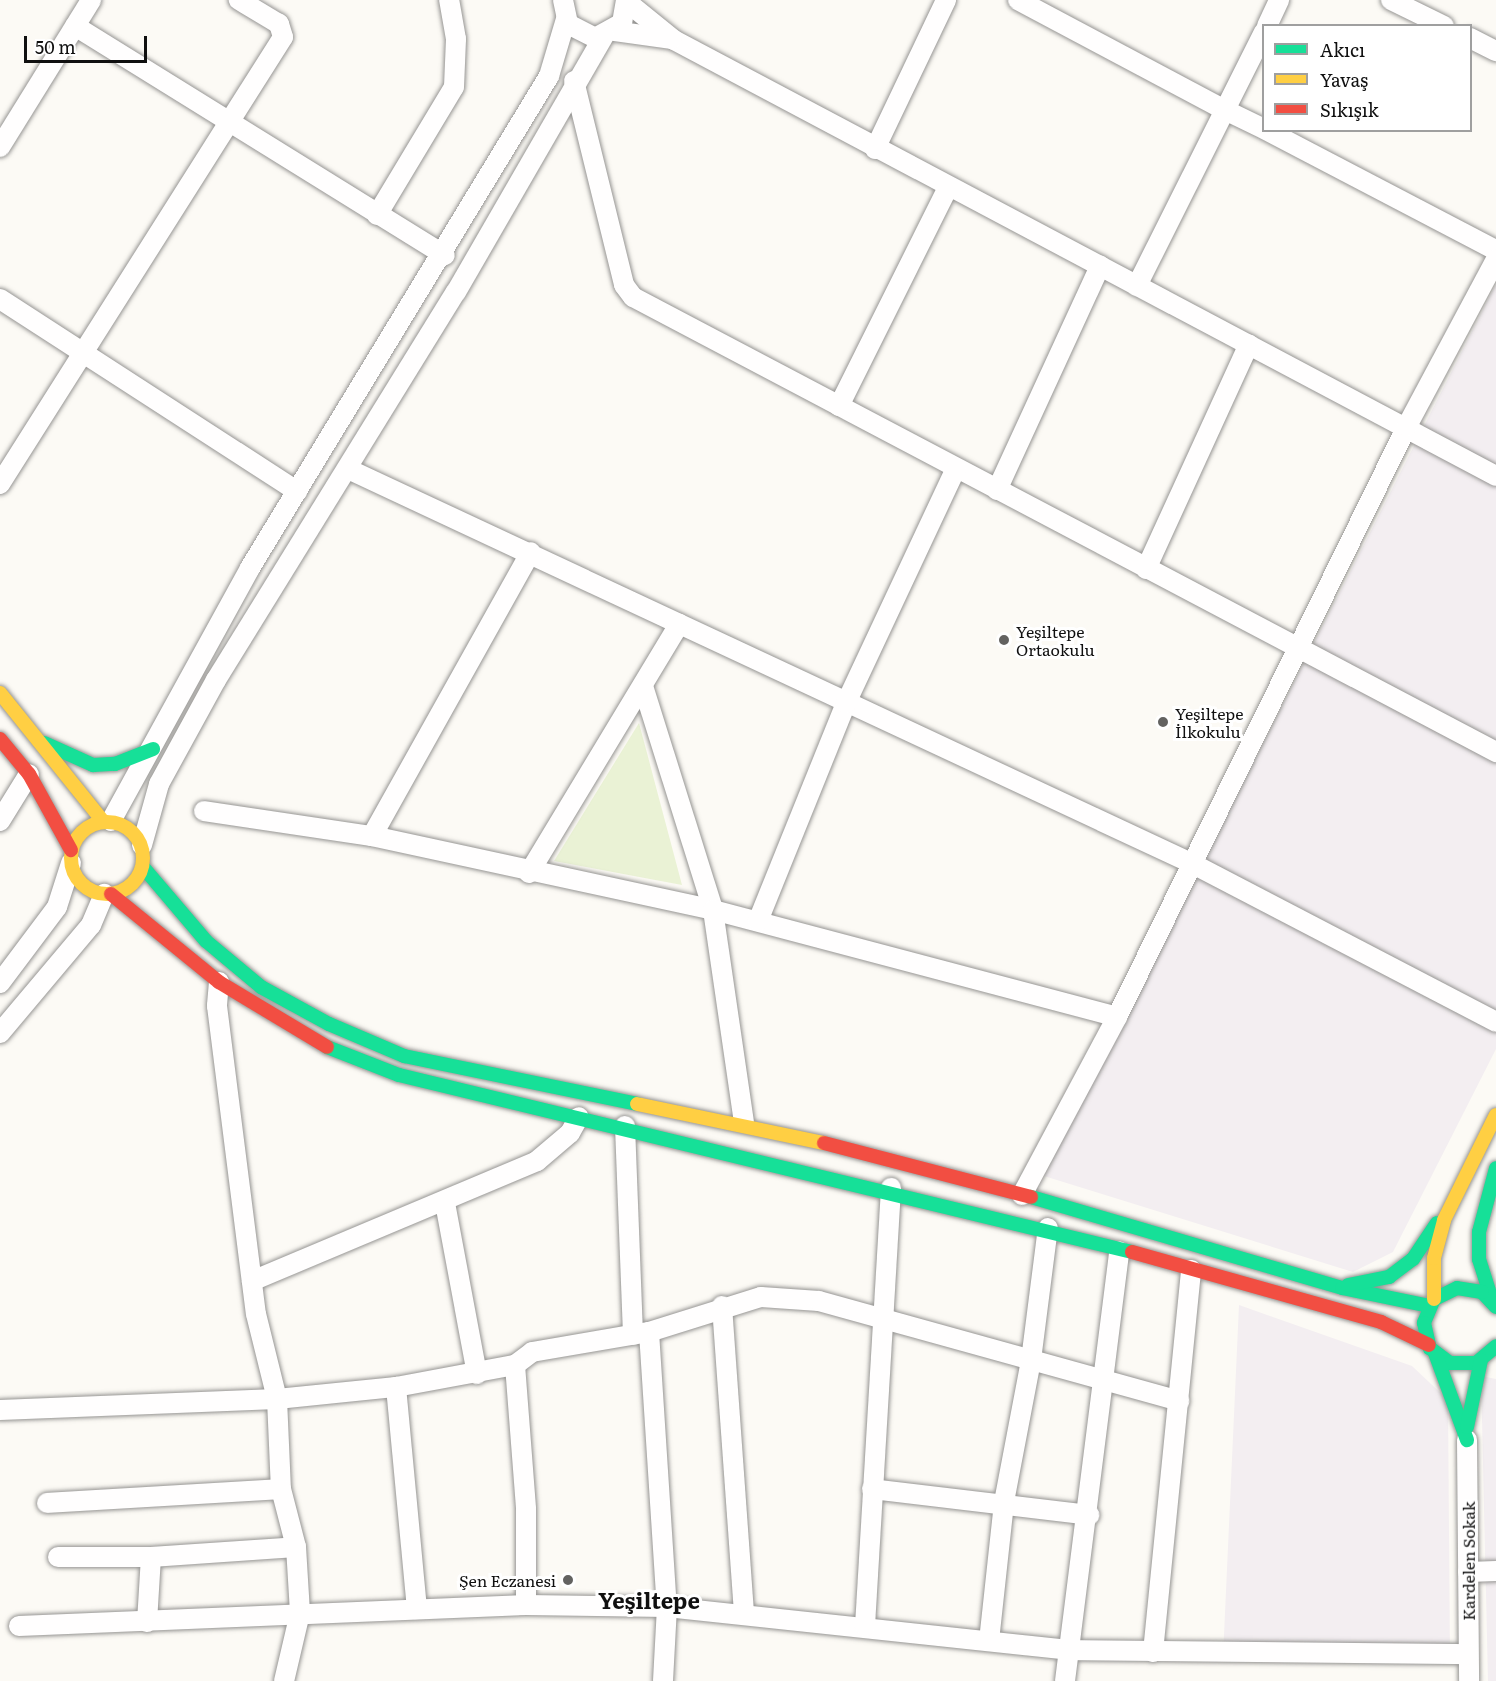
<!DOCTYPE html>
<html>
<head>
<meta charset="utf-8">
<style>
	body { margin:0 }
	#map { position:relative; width:1496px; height:1681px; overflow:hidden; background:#fcfaf5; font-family:Literata,serif }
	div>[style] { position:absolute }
	.industrial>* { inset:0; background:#f3eef1 }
	.green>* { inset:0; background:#eaf2d5 }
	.roads { filter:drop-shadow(0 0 2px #969593) drop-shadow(0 0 2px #969593) }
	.street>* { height:20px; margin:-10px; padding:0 10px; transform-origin:10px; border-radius:10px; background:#fffefe }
	.fast>* { height:14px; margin:-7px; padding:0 7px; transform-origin:7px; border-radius:7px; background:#16e098 }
	.slow>* { height:14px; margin:-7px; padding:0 7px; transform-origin:7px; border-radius:7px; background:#ffcf43 }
	.slow>.ring { margin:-7px; padding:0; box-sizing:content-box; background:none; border:14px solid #ffcf43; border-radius:50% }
	.jam>* { height:14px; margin:-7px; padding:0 7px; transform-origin:7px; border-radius:7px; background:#f24e42 }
	.dots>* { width:16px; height:16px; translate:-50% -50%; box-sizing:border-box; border:3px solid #fff; border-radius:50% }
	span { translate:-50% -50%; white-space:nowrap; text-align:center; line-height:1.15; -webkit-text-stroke:6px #fff; paint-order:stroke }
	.poi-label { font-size:16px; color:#101010 }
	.left { translate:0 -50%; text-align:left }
	.right { translate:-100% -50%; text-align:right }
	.street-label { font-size:16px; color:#101010 }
	.district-label { font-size:22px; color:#101010; font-weight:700 }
	.legend { position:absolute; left:1262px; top:24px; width:210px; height:108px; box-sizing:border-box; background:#fff; border:2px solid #9f9f9f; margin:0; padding:8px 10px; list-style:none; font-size:18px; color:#101010 }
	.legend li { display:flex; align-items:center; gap:12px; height:30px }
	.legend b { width:30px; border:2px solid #9f9f9f }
	.scale { position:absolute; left:24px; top:36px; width:123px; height:27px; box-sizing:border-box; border:3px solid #101010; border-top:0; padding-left:8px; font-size:18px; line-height:21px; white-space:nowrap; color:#101010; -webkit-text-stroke:4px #fff; paint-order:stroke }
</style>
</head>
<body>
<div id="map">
	<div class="industrial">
		<div style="clip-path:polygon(1496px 284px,1496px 1049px,1393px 1252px,1353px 1272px,1044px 1176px)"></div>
		<div style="clip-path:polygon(1239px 1305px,1412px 1366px,1448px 1400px,1450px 1662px,1223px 1657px)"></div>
		<div style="clip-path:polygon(1481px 1376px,1496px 1379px,1496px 1681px,1488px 1681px)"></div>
	</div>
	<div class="green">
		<div style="clip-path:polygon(639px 723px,682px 885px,554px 861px)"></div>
	</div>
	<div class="roads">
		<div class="street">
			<div style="left:563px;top:0;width:25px;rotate:78deg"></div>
			<div style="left:568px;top:24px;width:30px;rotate:27deg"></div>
			<div style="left:595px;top:38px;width:31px;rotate:-29deg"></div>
			<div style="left:622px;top:23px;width:23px;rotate:-80deg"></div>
			<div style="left:1018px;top:0;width:234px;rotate:28deg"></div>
			<div style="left:1225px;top:110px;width:197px;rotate:116.6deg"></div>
			<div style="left:1391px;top:0;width:59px;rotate:26.1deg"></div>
			<div style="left:627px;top:2px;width:60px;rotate:39deg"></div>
			<div style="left:674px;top:40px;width:930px;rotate:27.94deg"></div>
			<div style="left:75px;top:26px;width:435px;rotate:31.8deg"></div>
			<div style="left:1267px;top:26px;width:29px;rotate:-65deg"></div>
			<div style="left:614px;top:31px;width:58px;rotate:8deg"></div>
			<div style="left:1264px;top:32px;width:87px;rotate:116.6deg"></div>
			<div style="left:1225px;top:110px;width:43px;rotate:26deg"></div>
			<div style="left:1470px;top:38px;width:29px;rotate:27deg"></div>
			<div style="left:574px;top:81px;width:210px;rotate:76.2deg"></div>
			<div style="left:624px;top:285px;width:15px;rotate:53deg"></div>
			<div style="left:633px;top:297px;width:976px;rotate:27.8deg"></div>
			<div style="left:1266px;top:130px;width:259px;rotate:27.6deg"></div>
			<div style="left:0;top:147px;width:173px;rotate:-58.2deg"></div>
			<div style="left:875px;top:149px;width:165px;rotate:-64.5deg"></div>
			<div style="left:377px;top:215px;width:149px;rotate:-59deg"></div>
			<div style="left:454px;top:87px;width:48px;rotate:-87.6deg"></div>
			<div style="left:456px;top:39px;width:40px;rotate:-100deg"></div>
			<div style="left:0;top:299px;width:354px;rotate:32.9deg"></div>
			<div style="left:839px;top:406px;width:245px;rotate:-63.5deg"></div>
			<div style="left:348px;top:469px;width:933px;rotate:25.05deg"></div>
			<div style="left:1193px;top:864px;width:342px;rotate:27.5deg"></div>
			<div style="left:0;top:484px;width:529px;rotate:-57.66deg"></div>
			<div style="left:283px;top:37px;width:14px;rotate:-107deg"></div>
			<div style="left:279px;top:24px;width:47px;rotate:-149deg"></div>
			<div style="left:997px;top:490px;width:247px;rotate:-65.3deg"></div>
			<div style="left:1146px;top:569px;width:247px;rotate:-65.4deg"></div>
			<div style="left:643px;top:686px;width:235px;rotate:72.6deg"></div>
			<div style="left:713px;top:910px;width:214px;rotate:81.7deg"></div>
			<div style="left:204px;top:811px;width:170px;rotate:8.5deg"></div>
			<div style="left:372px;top:836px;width:349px;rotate:12.2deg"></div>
			<div style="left:713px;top:910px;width:418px;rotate:14.8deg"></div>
			<div style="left:0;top:821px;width:55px;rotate:-58.3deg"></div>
			<div style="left:111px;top:821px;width:289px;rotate:-61.2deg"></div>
			<div style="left:250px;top:568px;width:576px;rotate:-58.71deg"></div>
			<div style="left:549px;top:76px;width:59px;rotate:-73.4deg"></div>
			<div style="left:372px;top:836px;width:325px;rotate:-60.8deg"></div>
			<div style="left:142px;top:845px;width:63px;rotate:-74.4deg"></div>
			<div style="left:159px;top:784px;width:119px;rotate:-61.3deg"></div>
			<div style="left:216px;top:680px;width:456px;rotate:-58.3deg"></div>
			<div style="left:456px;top:292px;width:296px;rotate:-60deg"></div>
			<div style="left:529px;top:873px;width:291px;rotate:-58.9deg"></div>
			<div style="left:758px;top:921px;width:235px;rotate:-68deg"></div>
			<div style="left:846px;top:703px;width:259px;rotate:-64.9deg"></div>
			<div style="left:219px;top:982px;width:24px;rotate:95deg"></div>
			<div style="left:217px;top:1006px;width:310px;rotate:82.8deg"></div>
			<div style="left:256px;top:1314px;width:88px;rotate:76.1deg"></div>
			<div style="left:277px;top:1399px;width:90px;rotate:87.5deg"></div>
			<div style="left:281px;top:1489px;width:60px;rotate:75.5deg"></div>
			<div style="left:296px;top:1547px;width:66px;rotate:86.5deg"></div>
			<div style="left:300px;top:1613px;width:70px;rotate:103.2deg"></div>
			<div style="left:0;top:983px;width:95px;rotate:-53.1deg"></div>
			<div style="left:57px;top:907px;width:46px;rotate:-72.3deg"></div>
			<div style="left:0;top:1033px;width:141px;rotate:-49.9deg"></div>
			<div style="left:91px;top:925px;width:34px;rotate:-67deg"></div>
			<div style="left:625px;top:1126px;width:209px;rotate:87.8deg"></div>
			<div style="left:1022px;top:1195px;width:202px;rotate:-61.9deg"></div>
			<div style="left:1117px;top:1017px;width:658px;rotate:-63.86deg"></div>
			<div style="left:1407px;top:426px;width:189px;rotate:-61.9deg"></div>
			<div style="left:445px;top:1203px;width:174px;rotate:79.4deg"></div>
			<div style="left:252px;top:1281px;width:309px;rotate:-22.8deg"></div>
			<div style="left:537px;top:1161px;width:43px;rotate:-40.3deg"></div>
			<div style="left:570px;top:1133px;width:18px;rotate:-61deg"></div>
			<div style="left:722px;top:1306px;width:306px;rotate:85.9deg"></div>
			<div style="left:649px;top:1332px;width:276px;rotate:86.3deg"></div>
			<div style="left:667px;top:1607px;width:74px;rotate:93.1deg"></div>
			<div style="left:515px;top:1365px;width:144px;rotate:85.6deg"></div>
			<div style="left:526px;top:1509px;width:96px;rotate:90deg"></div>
			<div style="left:396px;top:1387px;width:223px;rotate:84.6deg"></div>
			<div style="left:0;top:1410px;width:277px;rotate:-2.3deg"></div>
			<div style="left:277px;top:1399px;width:120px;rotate:-5.8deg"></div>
			<div style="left:396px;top:1387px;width:121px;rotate:-10.5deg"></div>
			<div style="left:515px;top:1365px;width:21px;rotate:-37deg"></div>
			<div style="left:532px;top:1352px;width:119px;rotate:-9.7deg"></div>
			<div style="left:649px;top:1332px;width:117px;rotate:-17.4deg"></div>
			<div style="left:761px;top:1297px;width:58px;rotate:3.9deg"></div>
			<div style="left:819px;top:1301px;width:374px;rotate:15.5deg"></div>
			<div style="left:1467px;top:1440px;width:241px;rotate:89.5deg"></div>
			<div style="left:872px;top:1489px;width:219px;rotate:6.8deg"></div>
			<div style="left:47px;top:1503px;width:234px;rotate:-3.4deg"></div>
			<div style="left:58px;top:1557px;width:93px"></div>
			<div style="left:1468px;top:1572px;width:28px;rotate:-2deg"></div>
			<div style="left:147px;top:1622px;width:65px;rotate:-86.5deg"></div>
			<div style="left:151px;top:1557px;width:145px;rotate:-3.9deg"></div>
			<div style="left:19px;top:1626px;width:507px;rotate:-2.37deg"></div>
			<div style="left:526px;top:1605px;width:141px;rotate:0.8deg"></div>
			<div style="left:667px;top:1607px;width:404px;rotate:6.1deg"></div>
			<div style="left:1069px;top:1650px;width:399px;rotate:0.6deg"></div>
			<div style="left:865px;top:1626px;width:439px;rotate:-86.6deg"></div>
			<div style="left:989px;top:1641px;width:140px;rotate:-83.8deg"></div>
			<div style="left:1004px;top:1502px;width:145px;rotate:-79.2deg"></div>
			<div style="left:1031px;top:1360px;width:133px;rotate:-82.7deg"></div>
			<div style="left:1153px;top:1652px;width:384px;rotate:-84.3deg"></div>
			<div style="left:1065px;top:1681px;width:433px;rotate:-82.8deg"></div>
		</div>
		<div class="fast">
			<div style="left:44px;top:743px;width:54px;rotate:24.2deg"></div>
			<div style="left:93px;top:765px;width:22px;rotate:-3deg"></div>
			<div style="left:115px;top:764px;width:41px;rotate:-21.5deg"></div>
			<div style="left:143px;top:867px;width:97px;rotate:49.6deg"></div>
			<div style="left:206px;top:941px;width:72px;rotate:39.9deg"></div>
			<div style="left:261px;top:987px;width:77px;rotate:28.6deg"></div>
			<div style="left:329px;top:1024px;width:82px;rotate:23.1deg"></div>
			<div style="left:404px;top:1056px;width:238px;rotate:11.6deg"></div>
			<div style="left:327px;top:1047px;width:77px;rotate:21.3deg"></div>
			<div style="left:399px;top:1075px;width:754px;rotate:13.58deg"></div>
			<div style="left:1031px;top:1197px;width:324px;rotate:16.3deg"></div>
			<div style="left:1342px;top:1288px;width:90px;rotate:11.6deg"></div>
			<div style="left:1348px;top:1285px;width:42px;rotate:-11deg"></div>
			<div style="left:1389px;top:1277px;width:30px;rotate:-37deg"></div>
			<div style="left:1413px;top:1259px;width:43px;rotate:-56.3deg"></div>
			<div style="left:1492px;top:1300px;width:43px;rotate:-107.6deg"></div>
			<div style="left:1479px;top:1259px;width:27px;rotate:-90deg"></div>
			<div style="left:1479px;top:1232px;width:66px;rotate:-75.1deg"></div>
			<div style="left:1496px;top:1307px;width:21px;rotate:-133deg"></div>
			<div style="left:1482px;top:1292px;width:25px;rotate:-171deg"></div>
			<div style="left:1457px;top:1288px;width:25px;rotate:154deg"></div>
			<div style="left:1434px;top:1299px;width:26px;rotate:113deg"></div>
			<div style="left:1424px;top:1323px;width:26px;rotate:77deg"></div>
			<div style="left:1430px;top:1348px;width:25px;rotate:37deg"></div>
			<div style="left:1450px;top:1363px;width:26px"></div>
			<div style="left:1476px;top:1363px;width:26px;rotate:-40deg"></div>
			<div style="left:1435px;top:1353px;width:93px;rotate:69.8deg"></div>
			<div style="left:1467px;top:1427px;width:68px;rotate:-78.2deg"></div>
		</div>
		<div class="slow">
			<div style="left:0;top:693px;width:164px;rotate:51.2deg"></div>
			<div class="ring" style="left:71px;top:822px;width:58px;height:58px"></div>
			<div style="left:637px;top:1104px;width:191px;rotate:11.8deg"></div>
			<div style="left:1434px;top:1299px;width:41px;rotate:-90deg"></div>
			<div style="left:1434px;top:1258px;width:39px;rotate:-75deg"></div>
			<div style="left:1444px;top:1220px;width:117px;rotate:-63.7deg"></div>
		</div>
		<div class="jam">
			<div style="left:0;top:739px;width:45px;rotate:50.4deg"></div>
			<div style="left:29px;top:774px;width:87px;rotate:61.1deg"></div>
			<div style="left:111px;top:894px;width:139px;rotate:39.2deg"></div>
			<div style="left:219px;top:982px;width:126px;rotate:31deg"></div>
			<div style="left:824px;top:1143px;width:214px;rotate:14.6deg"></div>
			<div style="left:1132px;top:1252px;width:259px;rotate:15.7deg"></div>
			<div style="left:1381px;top:1322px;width:53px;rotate:25.6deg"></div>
		</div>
	</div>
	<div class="dots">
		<div style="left:1004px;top:640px;background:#636260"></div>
		<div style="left:1163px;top:722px;background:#636260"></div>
		<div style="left:568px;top:1580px;background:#636260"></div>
	</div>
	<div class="poi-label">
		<span class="left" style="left:1016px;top:640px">Yeşiltepe<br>Ortaokulu</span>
		<span class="left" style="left:1175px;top:722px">Yeşiltepe<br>İlkokulu</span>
		<span class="right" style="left:556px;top:1580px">Şen Eczanesi</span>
	</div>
	<div class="street-label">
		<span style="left:1468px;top:1561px;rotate:-90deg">Kardelen Sokak</span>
	</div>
	<div class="district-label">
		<span style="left:649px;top:1600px">Yeşiltepe</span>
	</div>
	<ul class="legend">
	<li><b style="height:8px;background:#16e098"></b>Akıcı</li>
	<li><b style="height:8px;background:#ffcf43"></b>Yavaş</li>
	<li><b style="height:8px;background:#f24e42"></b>Sıkışık</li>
	</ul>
	<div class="scale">50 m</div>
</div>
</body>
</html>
